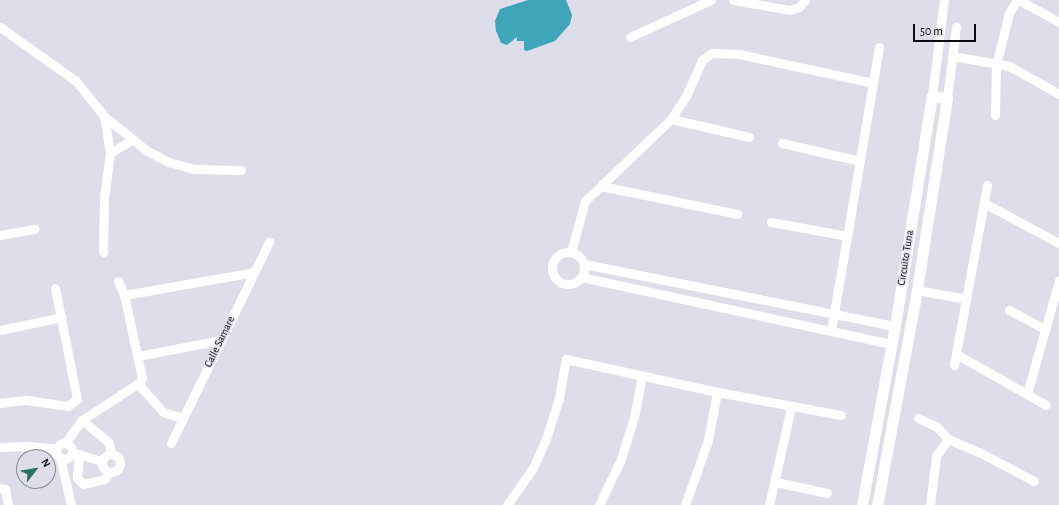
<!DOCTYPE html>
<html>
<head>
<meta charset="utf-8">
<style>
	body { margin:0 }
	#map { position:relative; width:1059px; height:505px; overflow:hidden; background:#dddee9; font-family:"Alegreya Sans",sans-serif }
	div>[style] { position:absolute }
	.water>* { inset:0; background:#3ea6b8 }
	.minor>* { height:9px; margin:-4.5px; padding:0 4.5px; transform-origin:4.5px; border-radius:4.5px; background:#fff }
	.minor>.ring { margin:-4.5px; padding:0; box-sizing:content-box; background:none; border:9px solid #fff; border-radius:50% }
	.tertiary>* { height:11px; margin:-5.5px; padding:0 5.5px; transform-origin:5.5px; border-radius:5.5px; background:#fff }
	span { translate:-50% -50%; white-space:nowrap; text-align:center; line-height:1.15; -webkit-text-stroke:3px #dddee9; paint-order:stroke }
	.street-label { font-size:11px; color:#0d0d11 }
	.north { position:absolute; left:16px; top:449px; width:40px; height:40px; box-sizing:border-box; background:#dddee9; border:1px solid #8a8a93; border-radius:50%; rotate:59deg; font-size:11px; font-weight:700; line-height:16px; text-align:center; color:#0d0d11 }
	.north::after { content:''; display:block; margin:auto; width:14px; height:18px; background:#2d6f60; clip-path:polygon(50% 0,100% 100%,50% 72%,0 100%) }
	.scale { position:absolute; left:913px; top:24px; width:63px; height:18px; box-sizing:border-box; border:2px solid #0d0d11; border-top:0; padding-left:5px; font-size:12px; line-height:14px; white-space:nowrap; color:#0d0d11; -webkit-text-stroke:3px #dddee9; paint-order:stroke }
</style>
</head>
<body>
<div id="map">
	<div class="water">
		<div style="clip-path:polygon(528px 0,566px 0,572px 15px,570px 24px,555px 41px,527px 51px,524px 50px,524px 41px,517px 41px,517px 37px,507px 45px,501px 43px,496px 31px,495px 21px,500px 9px)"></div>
	</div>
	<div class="minor">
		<div style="left:733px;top:0;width:58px;rotate:10deg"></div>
		<div style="left:790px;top:10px;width:9px;rotate:-18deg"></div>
		<div style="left:799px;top:7px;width:9px;rotate:-49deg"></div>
		<div style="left:1019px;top:0;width:46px;rotate:28.8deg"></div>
		<div style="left:0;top:27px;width:93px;rotate:35.4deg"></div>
		<div style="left:76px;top:81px;width:45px;rotate:51.3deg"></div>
		<div style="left:104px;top:116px;width:54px;rotate:39deg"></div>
		<div style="left:146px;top:150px;width:26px;rotate:28deg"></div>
		<div style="left:169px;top:162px;width:26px;rotate:16deg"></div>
		<div style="left:194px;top:169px;width:47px;rotate:1.2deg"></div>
		<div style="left:630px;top:37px;width:89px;rotate:-24.6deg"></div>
		<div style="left:953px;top:56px;width:57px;rotate:10.1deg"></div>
		<div style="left:1009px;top:66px;width:57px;rotate:29.2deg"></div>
		<div style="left:932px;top:96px;width:97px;rotate:-82.9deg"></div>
		<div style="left:947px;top:98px;width:72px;rotate:-82.8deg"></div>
		<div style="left:995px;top:115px;width:50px;rotate:-88.9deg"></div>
		<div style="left:996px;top:65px;width:54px;rotate:-76deg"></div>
		<div style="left:1009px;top:13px;width:15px;rotate:-58deg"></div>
		<div style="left:671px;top:119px;width:80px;rotate:13deg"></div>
		<div style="left:782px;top:143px;width:80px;rotate:13deg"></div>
		<div style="left:110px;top:153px;width:26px;rotate:-31deg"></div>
		<div style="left:601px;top:186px;width:139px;rotate:11.6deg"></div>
		<div style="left:984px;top:203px;width:85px;rotate:28.1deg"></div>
		<div style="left:771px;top:222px;width:77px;rotate:10.4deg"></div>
		<div style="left:0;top:235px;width:35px;rotate:-10deg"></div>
		<div style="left:103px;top:252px;width:54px;rotate:-88.9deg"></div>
		<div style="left:104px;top:198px;width:45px;rotate:-82.4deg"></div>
		<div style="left:110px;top:153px;width:37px;rotate:-99deg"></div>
		<div style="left:571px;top:252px;width:53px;rotate:-74.6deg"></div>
		<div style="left:585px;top:201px;width:119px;rotate:-43.6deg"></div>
		<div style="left:671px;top:119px;width:30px;rotate:-57deg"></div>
		<div style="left:687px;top:94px;width:37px;rotate:-66deg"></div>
		<div style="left:702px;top:60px;width:12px;rotate:-35deg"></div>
		<div style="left:712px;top:53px;width:27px;rotate:2deg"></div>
		<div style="left:739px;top:54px;width:137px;rotate:12.2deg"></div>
		<div class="ring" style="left:552px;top:252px;width:23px;height:23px"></div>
		<div style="left:584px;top:264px;width:317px;rotate:11.3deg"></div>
		<div style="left:581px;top:277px;width:318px;rotate:12.2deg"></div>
		<div style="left:917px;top:290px;width:50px;rotate:10.4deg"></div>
		<div style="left:124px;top:295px;width:132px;rotate:-10deg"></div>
		<div style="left:1009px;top:310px;width:41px;rotate:27.8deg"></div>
		<div style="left:0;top:330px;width:63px;rotate:-11.8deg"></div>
		<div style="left:831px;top:331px;width:288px;rotate:-80.4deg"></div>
		<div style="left:956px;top:354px;width:103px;rotate:29.5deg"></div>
		<div style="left:138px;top:356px;width:85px;rotate:-10.9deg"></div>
		<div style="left:954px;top:365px;width:183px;rotate:-79.6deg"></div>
		<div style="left:138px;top:384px;width:38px;rotate:48deg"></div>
		<div style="left:163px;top:412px;width:21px;rotate:17deg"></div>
		<div style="left:1027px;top:394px;width:118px;rotate:-74.3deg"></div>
		<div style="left:0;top:403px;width:26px;rotate:-7deg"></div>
		<div style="left:26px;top:400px;width:42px;rotate:8.1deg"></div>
		<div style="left:68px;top:406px;width:11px;rotate:-38deg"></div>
		<div style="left:77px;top:399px;width:113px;rotate:-101.2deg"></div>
		<div style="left:918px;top:418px;width:21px;rotate:25deg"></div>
		<div style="left:937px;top:427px;width:16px;rotate:47deg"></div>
		<div style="left:948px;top:439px;width:34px;rotate:23deg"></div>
		<div style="left:979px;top:452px;width:62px;rotate:27.8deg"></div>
		<div style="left:82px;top:420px;width:35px;rotate:40deg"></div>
		<div style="left:109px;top:443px;width:10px;rotate:79deg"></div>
		<div style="left:65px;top:443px;width:29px;rotate:-54deg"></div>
		<div style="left:82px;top:420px;width:69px;rotate:-33.2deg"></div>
		<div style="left:140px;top:382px;width:4px;rotate:-63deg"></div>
		<div style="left:142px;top:378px;width:85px;rotate:-102.2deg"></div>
		<div style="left:124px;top:295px;width:15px;rotate:-113deg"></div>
		<div style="left:171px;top:443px;width:224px;rotate:-64deg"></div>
		<div class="ring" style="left:56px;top:443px;width:7px;height:7px"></div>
		<div style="left:0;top:447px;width:29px;rotate:-2deg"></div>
		<div style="left:29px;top:446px;width:27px;rotate:6deg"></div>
		<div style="left:75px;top:453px;width:28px;rotate:17deg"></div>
		<div class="ring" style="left:102px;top:454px;width:9px;height:9px"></div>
		<div style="left:79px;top:454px;width:24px;rotate:95deg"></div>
		<div style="left:77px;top:478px;width:8px;rotate:45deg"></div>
		<div style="left:83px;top:484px;width:22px;rotate:-13deg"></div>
		<div style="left:104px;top:479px;width:9px;rotate:-49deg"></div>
		<div style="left:60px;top:457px;width:49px;rotate:77.1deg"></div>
		<div style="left:776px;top:482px;width:52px;rotate:12.2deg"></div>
		<div style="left:0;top:488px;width:5px;rotate:11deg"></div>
		<div style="left:5px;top:489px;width:16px;rotate:79deg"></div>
		<div style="left:507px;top:505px;width:45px;rotate:-54.9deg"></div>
		<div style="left:533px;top:468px;width:32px;rotate:-66deg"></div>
		<div style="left:546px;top:439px;width:43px;rotate:-72.4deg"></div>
		<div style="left:559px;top:398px;width:40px;rotate:-80deg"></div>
		<div style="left:566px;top:359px;width:155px;rotate:12.3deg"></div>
		<div style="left:717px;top:392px;width:126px;rotate:10.5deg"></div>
		<div style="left:599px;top:505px;width:51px;rotate:-64.4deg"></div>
		<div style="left:621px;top:459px;width:44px;rotate:-72.8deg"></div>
		<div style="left:634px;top:417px;width:42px;rotate:-79deg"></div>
		<div style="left:685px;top:505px;width:69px;rotate:-70.5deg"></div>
		<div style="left:708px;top:440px;width:49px;rotate:-79.4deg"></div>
		<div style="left:769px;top:505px;width:100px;rotate:-77.3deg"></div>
		<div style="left:930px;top:505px;width:49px;rotate:-83deg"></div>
		<div style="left:936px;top:456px;width:21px;rotate:-55deg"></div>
	</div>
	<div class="tertiary">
		<div style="left:862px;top:505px;width:182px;rotate:-79.6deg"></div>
		<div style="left:895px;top:326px;width:233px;rotate:-80.9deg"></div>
		<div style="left:932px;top:96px;width:15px;rotate:8deg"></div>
		<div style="left:947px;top:98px;width:194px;rotate:98.9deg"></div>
		<div style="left:917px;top:290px;width:219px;rotate:100.5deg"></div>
	</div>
	<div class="street-label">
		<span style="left:906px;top:258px;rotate:-81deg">Circuito Tuna</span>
		<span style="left:220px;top:342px;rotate:-64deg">Calle Samare</span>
	</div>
	<div class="north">N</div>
	<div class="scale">50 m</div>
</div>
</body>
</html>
